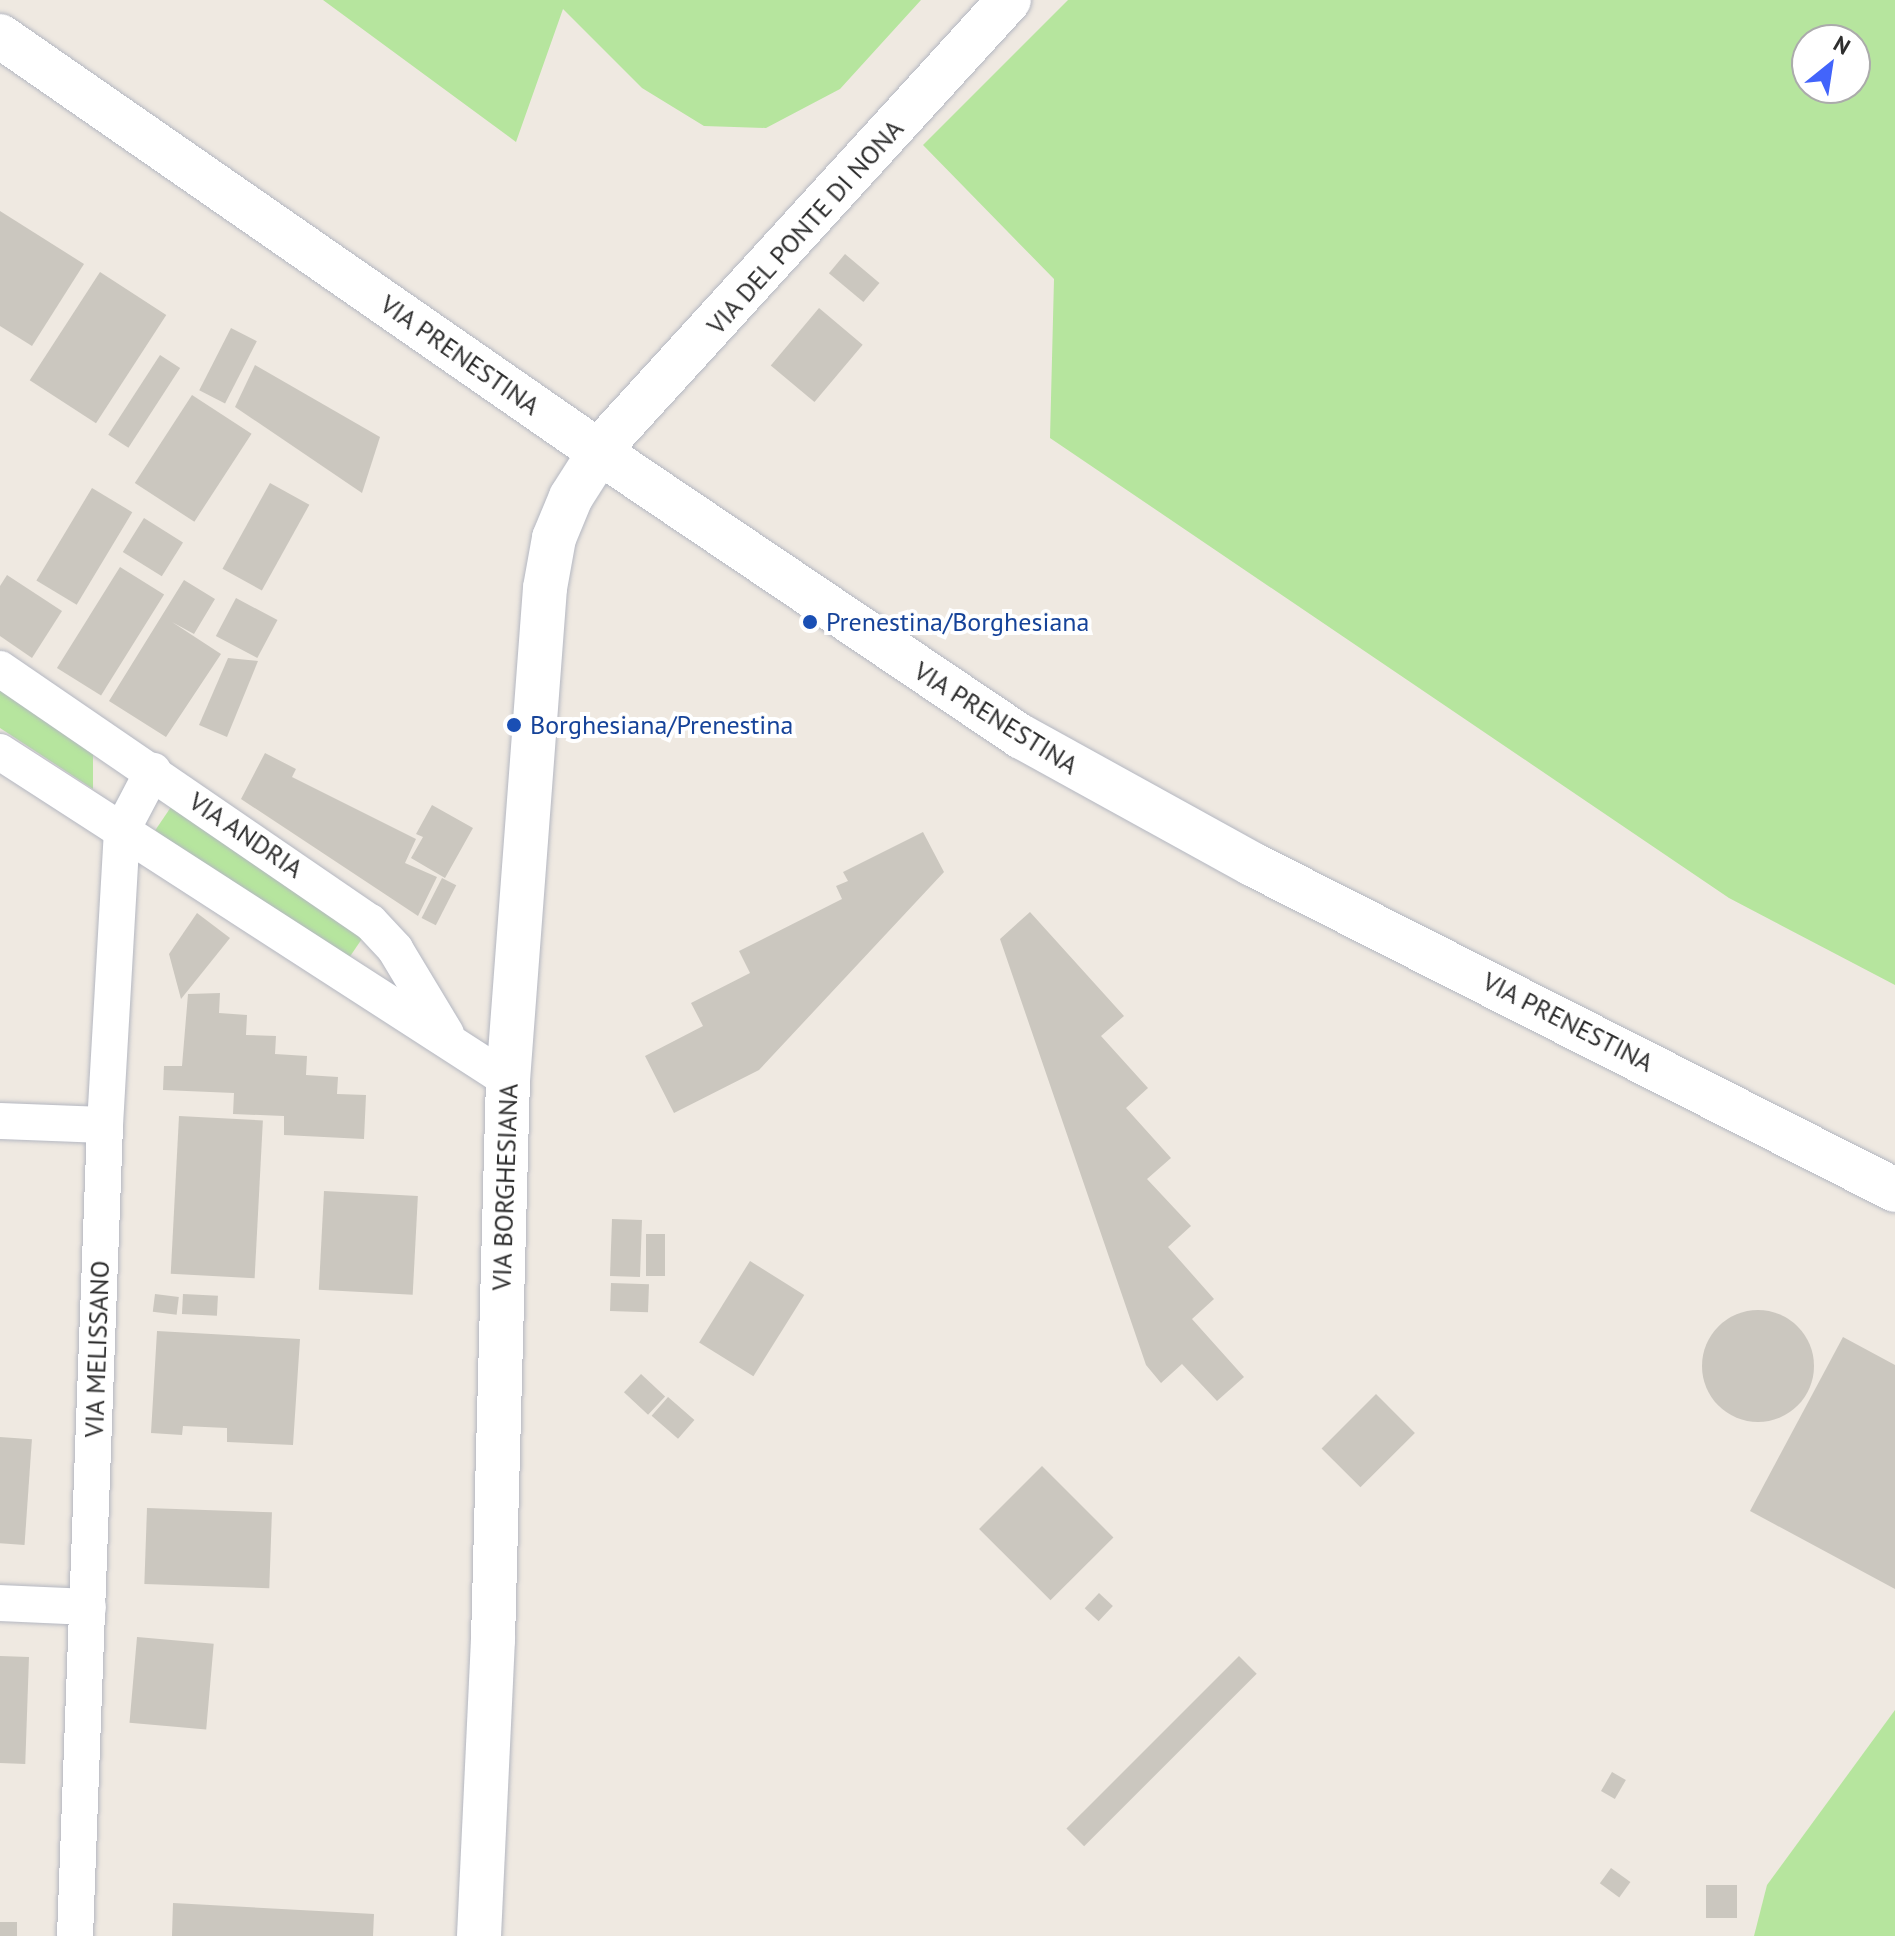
<!DOCTYPE html>
<html>
<head>
<meta charset="utf-8">
<style>
	body { margin:0 }
	#map { position:relative; width:1895px; height:1936px; overflow:hidden; background:#efe9e1; font-family:"PT Sans",sans-serif }
	div>[style] { position:absolute }
	.green>* { inset:0; background:#b6e59e; transform-origin:0 0 }
	.building>* { inset:0; background:#cbc7bf; transform-origin:0 0 }
	.round { border-radius:50% }
	.roads { filter:drop-shadow(0 0 2px #b4b7c1) drop-shadow(0 0 2px #b4b7c1) }
	.street>* { height:36px; margin:-18px; padding:0 18px; transform-origin:18px; border-radius:18px; background:#fff }
	.secondary>* { height:44px; margin:-22px; padding:0 22px; transform-origin:22px; border-radius:22px; background:#fff }
	.dots>* { width:22px; height:22px; translate:-50% -50%; box-sizing:border-box; border:4px solid #fff; border-radius:50% }
	span { translate:-50% -50%; white-space:nowrap; text-align:center; line-height:1.15; -webkit-text-stroke:8px #fff; paint-order:stroke }
	.street-label { font-size:26px; color:#2e2e2e }
	.transit-label { font-size:26px; color:#164399 }
	.left { translate:0 -50%; text-align:left }
	.north { position:absolute; left:1791px; top:24px; width:80px; height:80px; box-sizing:border-box; background:#fff; border:2px solid #ababab; border-radius:50%; rotate:30deg; font-size:22px; font-weight:700; line-height:32px; text-align:center; color:#2e2e2e }
	.north::after { content:''; display:block; margin:auto; width:28px; height:36px; background:#4264fb; clip-path:polygon(50% 0,100% 100%,50% 72%,0 100%) }
</style>
</head>
<body>
<div id="map">
	<div class="green">
		<div style="clip-path:polygon(323px 0,921px 0,840px 89px,766px 128px,704px 126px,642px 88px,563px 9px,516px 142px)"></div>
		<div style="clip-path:polygon(evenodd,1068px 0,1895px 0,1895px 985px,1729px 898px,1050px 438px,1054px 279px,923px 145px,1068px 0,1807px 40px,1855px 40px,1855px 88px,1807px 88px,1807px 40px)"></div>
		<div style="clip-path:polygon(0 685px,93px 746px,93px 789px,0 728px)"></div>
		<div style="left:173px;top:804px;width:232px;height:32px;rotate:34deg"></div>
		<div style="clip-path:polygon(1895px 1710px,1895px 1936px,1754px 1936px,1767px 1885px)"></div>
	</div>
	<div class="building">
		<div style="clip-path:polygon(0 211px,84px 264px,32px 346px,0 326px)"></div>
		<div style="left:845px;top:254px;width:45px;height:25px;rotate:40deg"></div>
		<div style="left:100px;top:272px;width:79px;height:129px;rotate:33deg"></div>
		<div style="left:819px;top:308px;width:57px;height:75px;rotate:40deg"></div>
		<div style="left:231px;top:328px;width:29px;height:70px;rotate:27deg"></div>
		<div style="left:160px;top:355px;width:24px;height:95px;rotate:33deg"></div>
		<div style="clip-path:polygon(255px 365px,380px 437px,362px 493px,235px 407px)"></div>
		<div style="left:192px;top:395px;width:71px;height:105px;rotate:33deg"></div>
		<div style="left:270px;top:483px;width:45px;height:98px;rotate:29deg"></div>
		<div style="left:92px;top:488px;width:47px;height:108px;rotate:31deg"></div>
		<div style="left:144px;top:518px;width:46px;height:40px;rotate:32deg"></div>
		<div style="left:120px;top:567px;width:52px;height:119px;rotate:32deg"></div>
		<div style="clip-path:polygon(7px 575px,62px 611px,32px 658px,0 636px,0 586px)"></div>
		<div style="clip-path:polygon(184px 580px,215px 599px,194px 634px,172px 622px,221px 654px,166px 737px,109px 701px)"></div>
		<div style="left:236px;top:598px;width:47px;height:43px;rotate:28deg"></div>
		<div style="clip-path:polygon(228px 658px,258px 661px,227px 737px,199px 725px)"></div>
		<div style="clip-path:polygon(265px 753px,296px 769px,292px 777px,416px 839px,405px 863px,437px 877px,418px 916px,241px 799px)"></div>
		<div style="clip-path:polygon(432px 805px,473px 828px,445px 878px,411px 858px,423px 837px,416px 834px)"></div>
		<div style="clip-path:polygon(923px 832px,944px 872px,759px 1070px,674px 1113px,645px 1056px,703px 1026px,691px 1003px,750px 973px,739px 951px,842px 899px,836px 886px,848px 881px,843px 872px)"></div>
		<div style="left:442px;top:878px;width:16px;height:45px;rotate:27deg"></div>
		<div style="clip-path:polygon(1030px 912px,1124px 1016px,1101px 1036px,1148px 1088px,1126px 1108px,1171px 1158px,1147px 1179px,1191px 1226px,1168px 1247px,1214px 1299px,1192px 1319px,1244px 1377px,1217px 1401px,1182px 1364px,1161px 1383px,1146px 1365px,1000px 939px)"></div>
		<div style="clip-path:polygon(197px 913px,230px 938px,181px 999px,169px 954px)"></div>
		<div style="clip-path:polygon(220px 993px,219px 1013px,247px 1015px,246px 1035px,276px 1036px,275px 1054px,307px 1056px,306px 1075px,338px 1077px,337px 1094px,366px 1095px,364px 1139px,284px 1135px,284px 1116px,233px 1114px,234px 1093px,163px 1090px,164px 1066px,182px 1066px,188px 994px)"></div>
		<div style="left:179px;top:1116px;width:84px;height:158px;rotate:3deg"></div>
		<div style="left:324px;top:1191px;width:94px;height:99px;rotate:3deg"></div>
		<div style="left:612px;top:1219px;width:30px;height:57px;rotate:2deg"></div>
		<div style="left:646px;top:1234px;width:19px;height:42px"></div>
		<div style="left:750px;top:1261px;width:64px;height:96px;rotate:32deg"></div>
		<div style="left:611px;top:1283px;width:38px;height:28px;rotate:2deg"></div>
		<div style="left:155px;top:1294px;width:24px;height:18px;rotate:7deg"></div>
		<div style="left:183px;top:1294px;width:35px;height:20px;rotate:3deg"></div>
		<div class="round" style="left:1702px;top:1310px;width:112px;height:112px"></div>
		<div style="clip-path:polygon(157px 1331px,300px 1339px,293px 1445px,227px 1442px,227px 1428px,183px 1426px,182px 1435px,151px 1433px)"></div>
		<div style="clip-path:polygon(1843px 1337px,1895px 1365px,1895px 1589px,1750px 1511px)"></div>
		<div style="left:641px;top:1374px;width:33px;height:25px;rotate:43deg"></div>
		<div style="left:1376px;top:1394px;width:55px;height:77px;rotate:45deg"></div>
		<div style="left:668px;top:1397px;width:35px;height:25px;rotate:41deg"></div>
		<div style="left:0;top:1437px;width:32px;height:106px;rotate:4deg"></div>
		<div style="left:1042px;top:1466px;width:101px;height:89px;rotate:45deg"></div>
		<div style="left:147px;top:1508px;width:125px;height:76px;rotate:2deg"></div>
		<div style="left:1099px;top:1593px;width:19px;height:21px;rotate:43deg"></div>
		<div style="left:137px;top:1637px;width:77px;height:86px;rotate:5deg"></div>
		<div style="left:0;top:1656px;width:29px;height:107px;rotate:2deg"></div>
		<div style="left:1239px;top:1656px;width:25px;height:244px;rotate:45deg"></div>
		<div style="left:1612px;top:1772px;width:16px;height:22px;rotate:30deg"></div>
		<div style="left:1611px;top:1868px;width:24px;height:19px;rotate:36deg"></div>
		<div style="left:1706px;top:1885px;width:31px;height:33px"></div>
		<div style="clip-path:polygon(173px 1903px,374px 1914px,373px 1936px,172px 1936px)"></div>
		<div style="left:0;top:1922px;width:17px;height:14px"></div>
	</div>
	<div class="roads">
		<div class="street">
			<div style="left:0;top:669px;width:448px;rotate:34.4deg"></div>
			<div style="left:370px;top:922px;width:37px;rotate:47deg"></div>
			<div style="left:395px;top:949px;width:99px;rotate:59deg"></div>
			<div style="left:0;top:752px;width:605px;rotate:32.85deg"></div>
			<div style="left:0;top:1121px;width:105px;rotate:2.2deg"></div>
			<div style="left:0;top:1603px;width:88px;rotate:2.6deg"></div>
			<div style="left:75px;top:1936px;width:812px;rotate:-87.88deg"></div>
			<div style="left:105px;top:1125px;width:295px;rotate:-86.7deg"></div>
			<div style="left:122px;top:830px;width:67px;rotate:-62.3deg"></div>
		</div>
		<div class="secondary">
			<div style="left:0;top:36px;width:763px;rotate:34.75deg"></div>
			<div style="left:627px;top:471px;width:476px;rotate:34deg"></div>
			<div style="left:1022px;top:737px;width:263px;rotate:28.9deg"></div>
			<div style="left:1252px;top:864px;width:721px;rotate:26.88deg"></div>
			<div style="left:479px;top:1936px;width:296px;rotate:-87.3deg"></div>
			<div style="left:493px;top:1640px;width:560px;rotate:-88.47deg"></div>
			<div style="left:508px;top:1080px;width:493px;rotate:-85.7deg"></div>
			<div style="left:545px;top:588px;width:51px;rotate:-79.8deg"></div>
			<div style="left:554px;top:538px;width:44px;rotate:-67.5deg"></div>
			<div style="left:571px;top:497px;width:65px;rotate:-57.5deg"></div>
			<div style="left:606px;top:442px;width:598px;rotate:-47.64deg"></div>
		</div>
	</div>
	<div class="dots">
		<div style="left:810px;top:622px;background:#1a4fb4"></div>
		<div style="left:514px;top:725px;background:#1a4fb4"></div>
	</div>
	<div class="street-label">
		<span style="left:805px;top:227px;rotate:-48deg">VIA DEL PONTE DI NONA</span>
		<span style="left:460px;top:355px;rotate:35deg">VIA PRENESTINA</span>
		<span style="left:996px;top:718px;rotate:32deg">VIA PRENESTINA</span>
		<span style="left:246px;top:835px;rotate:34deg">VIA ANDRIA</span>
		<span style="left:1568px;top:1022px;rotate:27deg">VIA PRENESTINA</span>
		<span style="left:505px;top:1187px;rotate:-88deg">VIA BORGHESIANA</span>
		<span style="left:97px;top:1349px;rotate:-88deg">VIA MELISSANO</span>
	</div>
	<div class="transit-label">
		<span class="left" style="left:826px;top:622px">Prenestina/Borghesiana</span>
		<span class="left" style="left:530px;top:725px">Borghesiana/Prenestina</span>
	</div>
	<div class="north">N</div>
</div>
</body>
</html>
